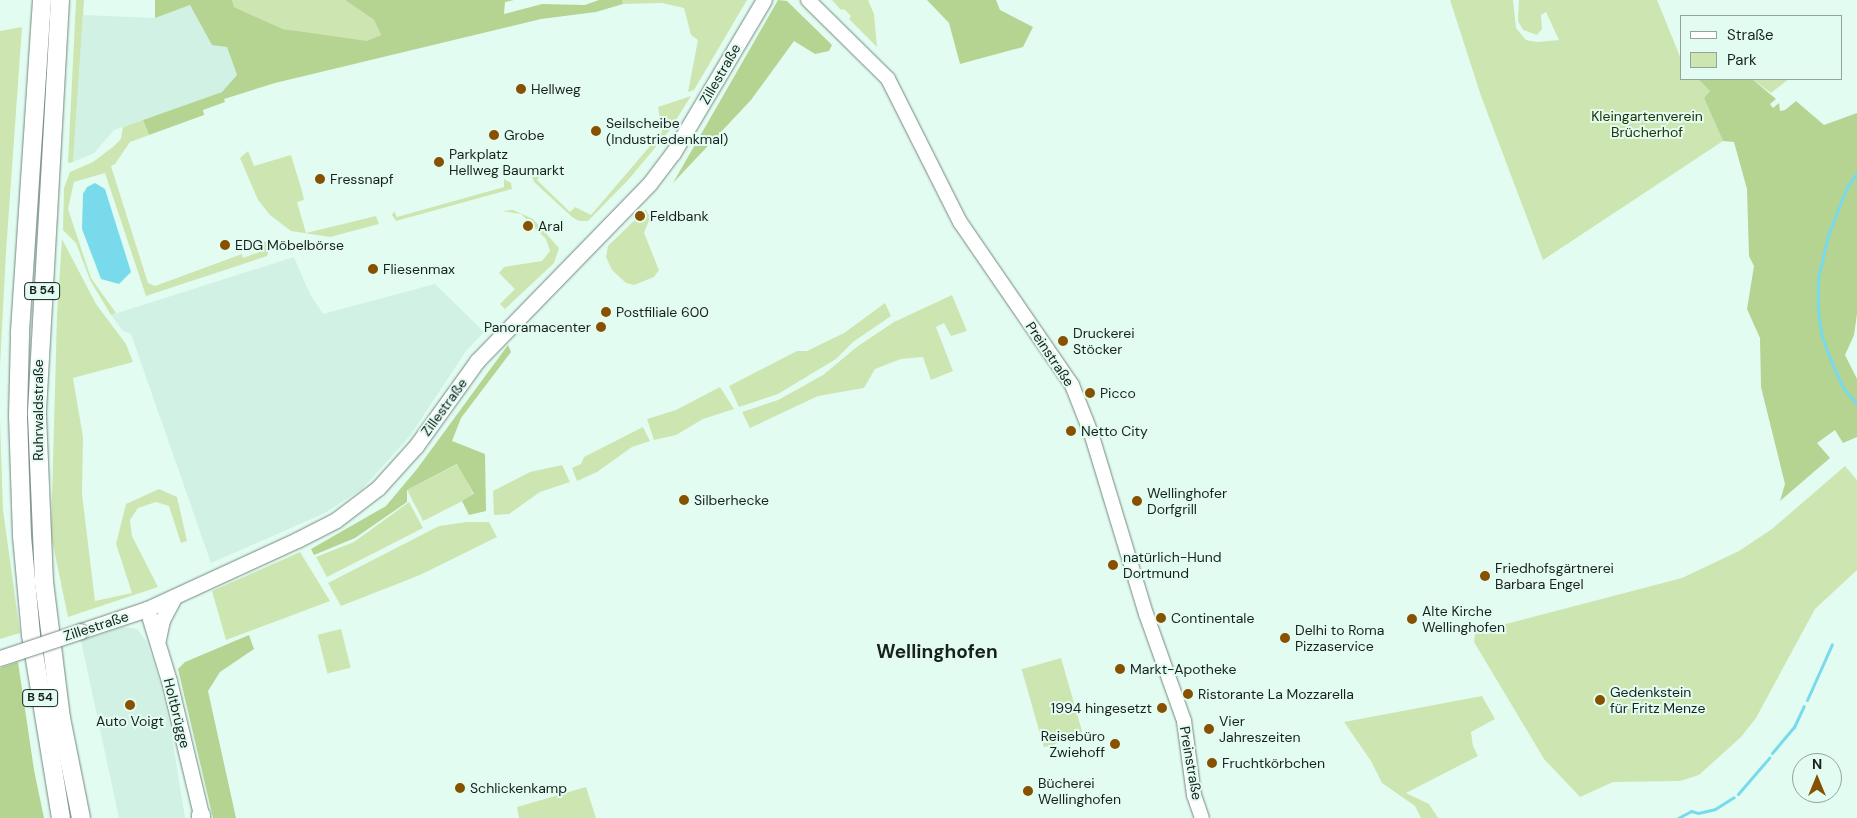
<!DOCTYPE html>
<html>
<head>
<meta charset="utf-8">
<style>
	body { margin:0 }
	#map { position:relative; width:1857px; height:818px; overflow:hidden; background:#e3fcf2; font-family:"DM Sans",sans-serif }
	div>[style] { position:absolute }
	.built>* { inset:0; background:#d0f1e4 }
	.green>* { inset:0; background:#cde6b1; transform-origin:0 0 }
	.forest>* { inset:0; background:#b5d391 }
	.water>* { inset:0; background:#78daeb }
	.stream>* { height:3px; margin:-1.5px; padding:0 1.5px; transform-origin:1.5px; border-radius:1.5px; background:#78daeb }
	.roads { filter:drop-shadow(0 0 1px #72887f) drop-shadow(0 0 1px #72887f) }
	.tertiary>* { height:14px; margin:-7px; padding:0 7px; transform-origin:7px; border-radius:7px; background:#fff }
	.secondary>* { height:15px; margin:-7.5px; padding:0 7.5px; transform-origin:7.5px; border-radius:7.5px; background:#fff }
	.trunk>* { height:18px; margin:-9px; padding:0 9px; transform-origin:9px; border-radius:9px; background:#fff }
	.bridges { filter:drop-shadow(0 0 1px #72887f) drop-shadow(0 0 1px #72887f) }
	.secondary-bridge>* { height:15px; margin:-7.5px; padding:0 7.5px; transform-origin:7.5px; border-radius:7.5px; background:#fff }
	.dots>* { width:14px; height:14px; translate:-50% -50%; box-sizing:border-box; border:2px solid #e3fcf2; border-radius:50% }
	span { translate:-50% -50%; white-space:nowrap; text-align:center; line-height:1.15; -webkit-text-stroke:4px #e3fcf2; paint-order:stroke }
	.shield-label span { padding:1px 4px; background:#e3fcf2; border:1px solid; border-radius:4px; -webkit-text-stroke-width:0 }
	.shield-label { font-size:12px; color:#18211e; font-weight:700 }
	.street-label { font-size:14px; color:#18211e }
	.poi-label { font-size:14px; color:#18211e }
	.left { translate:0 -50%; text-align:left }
	.right { translate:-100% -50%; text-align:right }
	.park-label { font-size:14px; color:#213201 }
	.district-label { font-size:19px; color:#18211e; font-weight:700 }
	.legend { position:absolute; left:1680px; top:15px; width:162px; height:65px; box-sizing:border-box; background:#e3fcf2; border:1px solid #92a49d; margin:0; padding:6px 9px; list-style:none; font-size:15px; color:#18211e }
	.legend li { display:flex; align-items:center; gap:10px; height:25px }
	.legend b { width:25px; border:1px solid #92a49d }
	.north { position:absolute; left:1792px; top:753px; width:50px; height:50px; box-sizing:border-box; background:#e3fcf2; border:1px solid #92a49d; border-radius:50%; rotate:0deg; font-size:14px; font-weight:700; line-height:20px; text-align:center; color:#18211e }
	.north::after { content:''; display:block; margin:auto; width:18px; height:22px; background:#875100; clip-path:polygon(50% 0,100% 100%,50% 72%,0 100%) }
</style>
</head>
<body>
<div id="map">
	<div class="built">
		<div style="clip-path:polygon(190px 5px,212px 44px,227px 47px,237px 75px,222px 92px,114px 130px,94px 153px,73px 162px,83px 15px,155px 18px)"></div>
		<div style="clip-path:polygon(294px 257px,310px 294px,323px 314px,435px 284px,484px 332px,466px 351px,410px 436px,362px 489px,325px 513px,211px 563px,131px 334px,123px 331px,111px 315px)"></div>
		<div style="clip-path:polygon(123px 627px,137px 629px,146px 641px,159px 680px,171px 731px,185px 818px,119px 818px,81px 641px)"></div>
	</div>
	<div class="green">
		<div style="clip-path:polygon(76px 0,84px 0,73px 162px,68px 163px)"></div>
		<div style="clip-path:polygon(232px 0,345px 0,374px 20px,381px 35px,368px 41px,349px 40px,283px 29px,234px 7px)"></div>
		<div style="clip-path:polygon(622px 0,747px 0,694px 90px,688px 92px,698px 40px,691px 35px,684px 8px,662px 3px,623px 4px)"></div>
		<div style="clip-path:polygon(832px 0,868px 0,874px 14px,877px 47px,849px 19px,851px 16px,844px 9px,841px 10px)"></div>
		<div style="clip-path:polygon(1450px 0,1513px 0,1516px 28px,1526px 40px,1537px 42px,1559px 40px,1546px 12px,1541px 15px,1542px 29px,1537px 35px,1523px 30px,1518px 21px,1519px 0,1657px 0,1681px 59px,1681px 79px,1698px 79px,1710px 91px,1704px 98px,1723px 141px,1543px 260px,1481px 96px)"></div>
		<div style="clip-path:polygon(22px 27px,6px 252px,0 367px,0 31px)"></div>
		<div style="clip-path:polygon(1752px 79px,1789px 79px,1771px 93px)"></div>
		<div style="clip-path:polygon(691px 96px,669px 131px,629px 179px,588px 221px,579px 221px,572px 217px,534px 182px,531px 174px,539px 171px,542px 174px,537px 180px,570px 212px,575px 207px,591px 215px,662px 132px,658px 107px)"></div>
		<div style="clip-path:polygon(143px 120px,149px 135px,130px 142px,115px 164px,111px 166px,148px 283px,155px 286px,242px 254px,243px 258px,262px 251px,264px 241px,270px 245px,267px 256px,146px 296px,105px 173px,74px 182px,68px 209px,91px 278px,116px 313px,111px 315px,90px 280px,76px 243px,63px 230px,64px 188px,70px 172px,93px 162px,114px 146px,121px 139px,123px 127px)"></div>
		<div style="clip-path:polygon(248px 151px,254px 166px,291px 155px,302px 191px,304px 200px,297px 202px,306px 233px,376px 216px,379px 224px,330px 237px,291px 231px,270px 215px,258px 200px,240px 158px)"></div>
		<div style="clip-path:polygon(504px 179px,511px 183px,512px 189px,396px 221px,392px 215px,394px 211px,397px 217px,504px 187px)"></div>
		<div style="clip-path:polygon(646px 209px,650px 218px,644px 233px,659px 270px,654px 277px,634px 285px,626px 283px,612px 270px,606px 257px,608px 246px)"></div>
		<div style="clip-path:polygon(513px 210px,533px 219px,559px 248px,554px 263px,505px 309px,500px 304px,515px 289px,499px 273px,504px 267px,542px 261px,550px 251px,546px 239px,521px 214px,502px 211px)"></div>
		<div style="clip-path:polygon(62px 239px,96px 304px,126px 344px,133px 362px,73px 378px,83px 437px,82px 494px,95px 601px,132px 593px,116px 544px,126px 504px,159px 489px,177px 497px,187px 541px,181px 543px,169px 506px,156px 502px,138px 508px,130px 520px,132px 536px,158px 587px,68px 617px,51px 535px,57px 315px)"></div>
		<div style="clip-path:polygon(952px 295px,967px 331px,951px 336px,944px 323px,936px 327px,953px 371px,931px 380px,923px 357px,901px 359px,875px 369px,864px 388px,818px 396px,750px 428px,742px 412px,778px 400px,823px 375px,858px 346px,894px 322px)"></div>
		<div style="clip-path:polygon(885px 303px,891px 316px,853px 342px,836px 359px,778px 394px,739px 407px,729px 386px,797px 351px,807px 351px,844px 333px)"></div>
		<div style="clip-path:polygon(720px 387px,734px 409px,703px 419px,676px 435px,654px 440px,647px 419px,676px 410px)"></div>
		<div style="clip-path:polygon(0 420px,3px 510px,20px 633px,0 639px)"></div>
		<div style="clip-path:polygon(643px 427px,650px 441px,632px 447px,597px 472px,577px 481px,572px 468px,581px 464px,584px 457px)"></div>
		<div style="left:458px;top:464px;width:35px;height:57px;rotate:63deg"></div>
		<div style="clip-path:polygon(562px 465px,570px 482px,540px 492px,509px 514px,494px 515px,493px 491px,530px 472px)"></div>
		<div style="clip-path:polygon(1845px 466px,1857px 480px,1857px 570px,1815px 609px,1756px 718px,1741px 737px,1699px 775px,1680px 781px,1613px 782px,1580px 797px,1544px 759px,1474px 642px,1475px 632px,1682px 578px,1739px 551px,1772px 529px)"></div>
		<div style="clip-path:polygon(409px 502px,423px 528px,327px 577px,316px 557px,354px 542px)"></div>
		<div style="clip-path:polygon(467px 522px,489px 522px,497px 537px,420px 575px,341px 606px,328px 583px,439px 526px)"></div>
		<div style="clip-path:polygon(300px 552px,330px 601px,226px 640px,212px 591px)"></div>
		<div style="left:341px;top:629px;width:40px;height:24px;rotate:76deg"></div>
		<div style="left:1061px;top:658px;width:81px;height:41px;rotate:74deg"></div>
		<div style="clip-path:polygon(1482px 696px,1495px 719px,1471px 732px,1473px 746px,1478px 756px,1406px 793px,1429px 804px,1438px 818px,1421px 818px,1415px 806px,1382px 783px,1371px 761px,1344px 722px)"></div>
		<div style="clip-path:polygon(586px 787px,596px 818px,519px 818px,517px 807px)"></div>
	</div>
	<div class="forest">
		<div style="clip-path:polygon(155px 0,232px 0,234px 7px,283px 29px,367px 41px,381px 35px,374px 20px,345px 0,514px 0,505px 2px,504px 14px,542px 4px,585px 5px,599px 0,622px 0,623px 4px,596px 12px,541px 19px,275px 83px,224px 99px,225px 102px,203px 110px,204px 115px,149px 135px,143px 120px,222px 92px,237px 75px,227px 47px,212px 45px,190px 5px,155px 18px)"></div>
		<div style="clip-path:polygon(778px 0,787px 1px,832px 45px,829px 51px,815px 54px,794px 41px,751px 100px,673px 183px)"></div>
		<div style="clip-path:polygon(927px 0,996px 0,1000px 10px,1033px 27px,1023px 47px,960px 64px,949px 23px)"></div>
		<div style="clip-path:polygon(1698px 79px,1752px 79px,1776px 99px,1770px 104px,1773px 108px,1779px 103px,1780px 111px,1785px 110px,1796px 101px,1824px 125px,1857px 113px,1857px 314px,1854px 335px,1845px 355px,1857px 379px,1857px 437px,1843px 443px,1835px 430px,1817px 443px,1830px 458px,1780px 501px,1785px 484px,1761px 387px,1760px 338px,1747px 309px,1754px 266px,1749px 256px,1747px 189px,1734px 142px,1723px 141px,1704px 98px,1710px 91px)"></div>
		<div style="clip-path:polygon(508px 345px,511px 352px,461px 418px,452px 441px,485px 454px,486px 511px,469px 515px,462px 501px,474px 494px,457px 464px,407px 490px,407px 502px,355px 538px,314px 555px,311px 549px,386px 506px,417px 469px)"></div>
		<div style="clip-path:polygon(249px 635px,254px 649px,220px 672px,208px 691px,236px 818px,213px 818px,178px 669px,185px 662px)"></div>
		<div style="clip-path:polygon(18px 662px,34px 770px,44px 818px,0 818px,0 668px)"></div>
	</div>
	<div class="water">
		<div style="clip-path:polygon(95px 183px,105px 189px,131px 272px,119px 284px,101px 279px,82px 229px,83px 194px,87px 187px)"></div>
	</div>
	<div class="stream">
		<div style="left:1857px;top:173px;width:17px;rotate:126deg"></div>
		<div style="left:1847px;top:187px;width:52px;rotate:111.6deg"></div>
		<div style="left:1828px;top:235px;width:44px;rotate:103.1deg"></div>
		<div style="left:1818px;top:278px;width:34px;rotate:90deg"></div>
		<div style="left:1818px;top:312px;width:25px;rotate:81deg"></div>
		<div style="left:1822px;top:337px;width:33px;rotate:69deg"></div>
		<div style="left:1834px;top:368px;width:23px;rotate:65deg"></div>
		<div style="left:1844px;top:389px;width:20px;rotate:49deg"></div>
		<div style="left:1807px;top:700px;width:61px;rotate:-65.9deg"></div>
		<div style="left:1772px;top:753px;width:34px;rotate:-50deg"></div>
		<div style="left:1794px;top:727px;width:23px;rotate:-65deg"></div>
		<div style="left:1738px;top:794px;width:48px;rotate:-49.3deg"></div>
		<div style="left:1678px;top:818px;width:15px;rotate:-28deg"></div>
		<div style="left:1691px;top:811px;width:7px;rotate:16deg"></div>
		<div style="left:1698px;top:813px;width:17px;rotate:-13deg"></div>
		<div style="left:1715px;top:809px;width:22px;rotate:-32deg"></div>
	</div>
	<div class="roads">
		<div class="tertiary">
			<div style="left:808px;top:0;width:112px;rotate:44.6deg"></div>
			<div style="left:888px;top:79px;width:160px;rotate:63.3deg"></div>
			<div style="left:960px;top:222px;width:198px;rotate:55.5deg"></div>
			<div style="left:1072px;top:385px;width:52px;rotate:68.4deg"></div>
			<div style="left:1091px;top:433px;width:189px;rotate:73.1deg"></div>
			<div style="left:1146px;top:614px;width:114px;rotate:70.4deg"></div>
			<div style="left:1184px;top:721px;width:75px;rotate:82.3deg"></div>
			<div style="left:1194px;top:795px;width:24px;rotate:71deg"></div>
		</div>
		<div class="secondary">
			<div style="left:147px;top:609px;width:75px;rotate:73deg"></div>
			<div style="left:169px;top:681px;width:141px;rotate:76.5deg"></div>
			<div style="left:81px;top:631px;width:70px;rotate:-18.4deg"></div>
			<div style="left:147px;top:609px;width:165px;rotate:-24.7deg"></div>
			<div style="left:297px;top:540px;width:44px;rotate:-27.1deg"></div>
			<div style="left:336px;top:520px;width:53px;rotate:-37.3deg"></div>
			<div style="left:378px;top:488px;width:57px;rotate:-47.9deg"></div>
			<div style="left:416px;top:446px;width:105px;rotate:-54.3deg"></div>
			<div style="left:477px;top:361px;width:248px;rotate:-45.8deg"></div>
			<div style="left:650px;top:183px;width:38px;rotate:-53deg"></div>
			<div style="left:673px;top:153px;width:178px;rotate:-59.3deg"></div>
			<div style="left:158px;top:639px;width:19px;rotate:-78deg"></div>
			<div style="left:162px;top:620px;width:26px;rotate:-62deg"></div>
		</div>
		<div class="trunk">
			<div style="left:42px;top:0;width:336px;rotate:93.8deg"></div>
			<div style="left:20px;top:335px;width:80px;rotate:91.4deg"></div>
			<div style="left:18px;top:415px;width:121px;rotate:88.1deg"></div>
			<div style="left:22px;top:536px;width:99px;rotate:84.8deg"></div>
			<div style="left:31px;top:635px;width:185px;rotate:80.7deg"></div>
			<div style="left:60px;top:0;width:416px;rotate:93.2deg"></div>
			<div style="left:37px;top:415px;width:167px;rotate:87.6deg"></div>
			<div style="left:44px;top:582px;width:137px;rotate:82.9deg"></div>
			<div style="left:61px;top:718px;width:102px;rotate:78.7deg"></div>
			<div style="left:201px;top:818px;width:3px;rotate:-90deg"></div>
		</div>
	</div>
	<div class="bridges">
		<div class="secondary-bridge">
			<div style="left:0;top:658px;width:85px;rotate:-18.4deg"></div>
		</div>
	</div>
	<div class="dots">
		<div style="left:521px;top:89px;background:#875100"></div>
		<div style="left:596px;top:131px;background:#875100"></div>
		<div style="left:494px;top:135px;background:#875100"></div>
		<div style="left:439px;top:162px;background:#875100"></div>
		<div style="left:320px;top:179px;background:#875100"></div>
		<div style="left:640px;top:216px;background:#875100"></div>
		<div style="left:528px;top:226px;background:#875100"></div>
		<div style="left:225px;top:245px;background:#875100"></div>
		<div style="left:373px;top:269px;background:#875100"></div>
		<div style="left:606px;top:312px;background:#875100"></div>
		<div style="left:601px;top:327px;background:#875100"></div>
		<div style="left:1063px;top:341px;background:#875100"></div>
		<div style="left:1090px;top:393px;background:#875100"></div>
		<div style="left:1071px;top:431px;background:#875100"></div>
		<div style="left:684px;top:500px;background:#875100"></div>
		<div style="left:1137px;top:501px;background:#875100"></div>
		<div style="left:1113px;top:565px;background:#875100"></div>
		<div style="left:1485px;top:576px;background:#875100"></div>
		<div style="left:1161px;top:618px;background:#875100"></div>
		<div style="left:1412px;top:619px;background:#875100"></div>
		<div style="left:1285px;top:638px;background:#875100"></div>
		<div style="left:1120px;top:669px;background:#875100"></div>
		<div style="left:1188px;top:694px;background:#875100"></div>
		<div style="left:1600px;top:700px;background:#875100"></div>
		<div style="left:130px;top:705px;background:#875100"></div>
		<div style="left:1162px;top:708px;background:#875100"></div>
		<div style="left:1209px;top:729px;background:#875100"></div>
		<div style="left:1115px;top:744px;background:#875100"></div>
		<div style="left:1212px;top:763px;background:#875100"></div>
		<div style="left:460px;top:788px;background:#875100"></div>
		<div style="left:1028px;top:791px;background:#875100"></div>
	</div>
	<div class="shield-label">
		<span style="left:42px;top:291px">B 54</span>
		<span style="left:40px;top:698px">B 54</span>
	</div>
	<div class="street-label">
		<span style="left:720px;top:74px;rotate:-60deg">Zillestraße</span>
		<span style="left:1050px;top:354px;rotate:56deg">Preinstraße</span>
		<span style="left:444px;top:407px;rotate:-54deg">Zillestraße</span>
		<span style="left:38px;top:410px;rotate:-90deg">Ruhrwaldstraße</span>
		<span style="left:96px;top:626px;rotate:-18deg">Zillestraße</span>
		<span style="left:177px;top:713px;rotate:76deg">Holtbrügge</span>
		<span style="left:1191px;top:763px;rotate:80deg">Preinstraße</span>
	</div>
	<div class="poi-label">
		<span class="left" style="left:531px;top:89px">Hellweg</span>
		<span class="left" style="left:606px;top:131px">Seilscheibe<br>(Industriedenkmal)</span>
		<span class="left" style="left:504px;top:135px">Grobe</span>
		<span class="left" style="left:449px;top:162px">Parkplatz<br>Hellweg Baumarkt</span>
		<span class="left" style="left:330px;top:179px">Fressnapf</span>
		<span class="left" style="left:650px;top:216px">Feldbank</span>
		<span class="left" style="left:538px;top:226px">Aral</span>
		<span class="left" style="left:235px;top:245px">EDG Möbelbörse</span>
		<span class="left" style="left:383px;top:269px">Fliesenmax</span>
		<span class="left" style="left:616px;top:312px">Postfiliale 600</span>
		<span class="right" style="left:591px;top:327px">Panoramacenter</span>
		<span class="left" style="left:1073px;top:341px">Druckerei<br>Stöcker</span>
		<span class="left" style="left:1100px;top:393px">Picco</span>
		<span class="left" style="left:1081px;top:431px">Netto City</span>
		<span class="left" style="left:1147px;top:501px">Wellinghofer<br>Dorfgrill</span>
		<span class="left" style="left:694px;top:500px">Silberhecke</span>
		<span class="left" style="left:1123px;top:565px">natürlich-Hund<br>Dortmund</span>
		<span class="left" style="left:1495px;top:576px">Friedhofsgärtnerei<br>Barbara Engel</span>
		<span class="left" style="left:1422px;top:619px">Alte Kirche<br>Wellinghofen</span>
		<span class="left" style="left:1171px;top:618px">Continentale</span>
		<span class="left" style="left:1295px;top:638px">Delhi to Roma<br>Pizzaservice</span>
		<span class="left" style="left:1130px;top:669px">Markt-Apotheke</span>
		<span class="left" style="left:1610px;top:700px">Gedenkstein<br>für Fritz Menze</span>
		<span class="left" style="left:1198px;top:694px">Ristorante La Mozzarella</span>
		<span class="right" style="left:1152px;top:708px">1994 hingesetzt</span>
		<span style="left:130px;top:721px">Auto Voigt</span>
		<span class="left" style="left:1219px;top:729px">Vier<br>Jahreszeiten</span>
		<span class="right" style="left:1105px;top:744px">Reisebüro<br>Zwiehoff</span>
		<span class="left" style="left:1222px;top:763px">Fruchtkörbchen</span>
		<span class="left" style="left:1038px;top:791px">Bücherei<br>Wellinghofen</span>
		<span class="left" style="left:470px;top:788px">Schlickenkamp</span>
	</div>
	<div class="park-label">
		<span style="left:1647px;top:124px">Kleingartenverein<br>Brücherhof</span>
	</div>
	<div class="district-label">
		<span style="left:937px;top:652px">Wellinghofen</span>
	</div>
	<ul class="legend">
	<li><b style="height:6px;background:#fff"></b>Straße</li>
	<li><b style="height:14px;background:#cde6b1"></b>Park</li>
	</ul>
	<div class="north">N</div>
</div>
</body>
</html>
